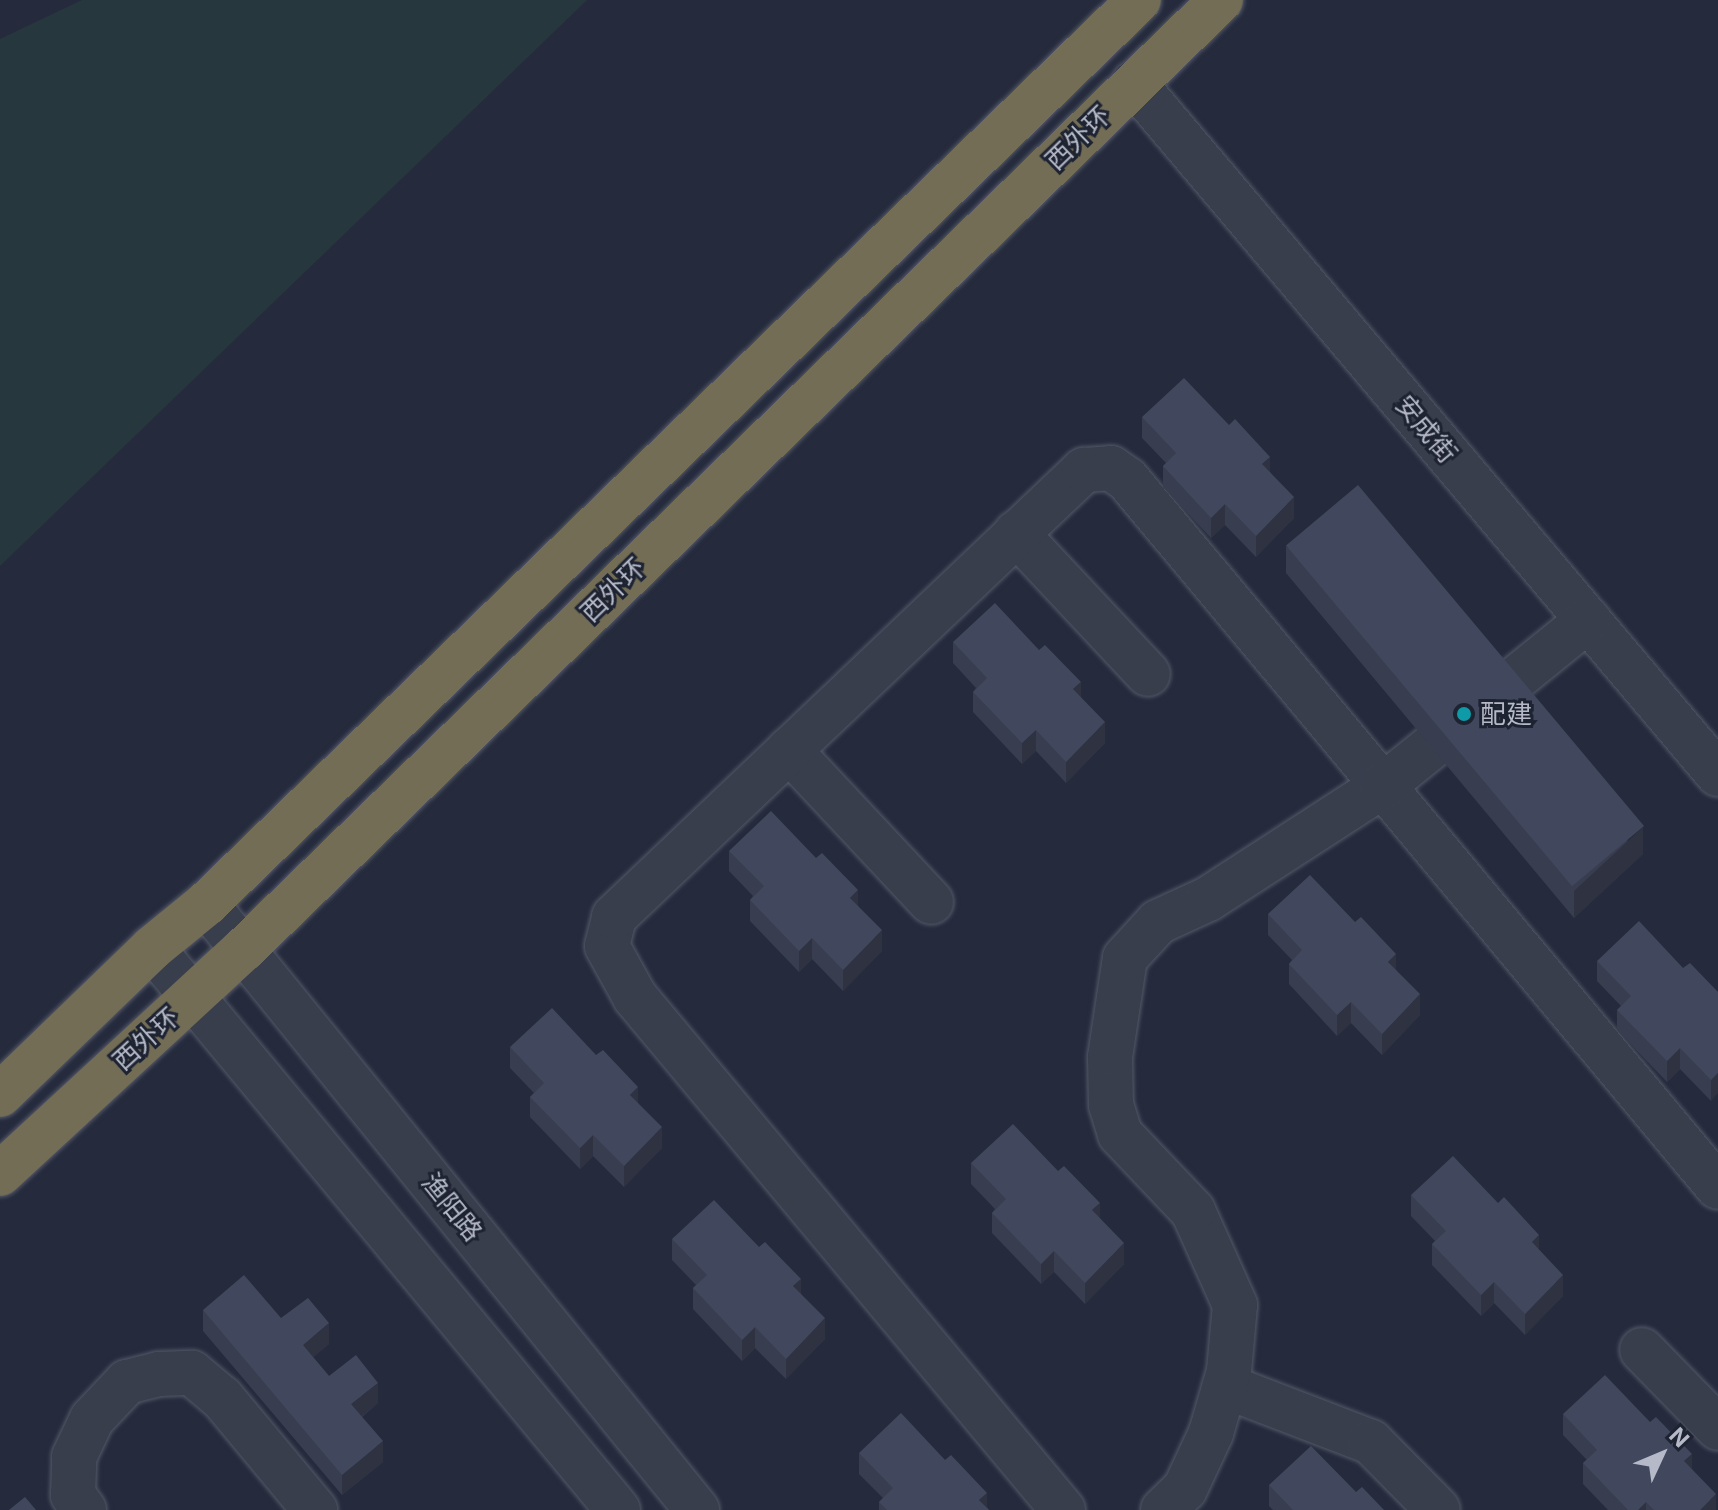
<!DOCTYPE html>
<html>
<head>
<meta charset="utf-8">
<style>
	body { margin:0 }
	#map { position:relative; width:1718px; height:1510px; overflow:hidden; background:#252b3d; font-family:Inter,"Noto Sans SC",sans-serif }
	div>[style] { position:absolute }
	.green>* { inset:0; background:#27373e }
	.roads { filter:drop-shadow(0 0 2px #545968) drop-shadow(0 0 2px #545968) }
	.minor>* { height:44px; margin:-22px; padding:0 22px; transform-origin:22px; border-radius:22px; background:#393e4d }
	.highway>* { height:44px; margin:-22px; padding:0 22px; transform-origin:22px; border-radius:22px; background:#736d56 }
	.wall>* { inset:0; background:#383d50 }
	.shaded-wall>* { inset:0; background:#2e3241 }
	.building>* { inset:0; background:#41475d; transform-origin:0 0 }
	.dots>* { width:22px; height:22px; translate:-50% -50%; box-sizing:border-box; border:4px solid #1e2332; border-radius:50% }
	span { translate:-50% -50%; white-space:nowrap; text-align:center; line-height:1.15; -webkit-text-stroke:6px #1e2332; paint-order:stroke }
	.street-label { font-size:26px; color:#b5b9c8 }
	.poi-label { font-size:26px; color:#b5b9c8 }
	.left { translate:0 -50%; text-align:left }
	.north { position:absolute; left:1622px; top:1414px; width:80px; height:80px; -webkit-text-stroke:6px #1e2332; paint-order:stroke; rotate:46deg; font-size:22px; font-weight:700; line-height:32px; text-align:center; color:#b5b9c8 }
	.north::after { content:''; display:block; margin:auto; width:28px; height:36px; background:#b5b9c8; clip-path:polygon(50% 0,100% 100%,50% 72%,0 100%) }
</style>
</head>
<body>
<div id="map">
	<div class="green">
		<div style="clip-path:polygon(82px 0,587px 0,0 566px,0 39px)"></div>
	</div>
	<div class="roads">
		<div class="minor">
			<div style="left:1134px;top:83px;width:905px;rotate:49.8deg"></div>
			<div style="left:1016px;top:533px;width:193px;rotate:46.9deg"></div>
			<div style="left:789px;top:750px;width:208px;rotate:46.9deg"></div>
			<div style="left:206px;top:904px;width:780px;rotate:50.98deg"></div>
			<div style="left:152px;top:948px;width:730px;rotate:50.34deg"></div>
			<div style="left:1642px;top:1350px;width:109px;rotate:45.7deg"></div>
			<div style="left:1225px;top:1386px;width:156px;rotate:21deg"></div>
			<div style="left:1371px;top:1442px;width:95px;rotate:45.4deg"></div>
			<div style="left:84px;top:1510px;width:19px;rotate:-126deg"></div>
			<div style="left:73px;top:1495px;width:38px;rotate:-88deg"></div>
			<div style="left:74px;top:1457px;width:42px;rotate:-64.7deg"></div>
			<div style="left:92px;top:1419px;width:51px;rotate:-46.6deg"></div>
			<div style="left:127px;top:1382px;width:33px;rotate:-14deg"></div>
			<div style="left:159px;top:1374px;width:33px;rotate:-2deg"></div>
			<div style="left:192px;top:1373px;width:39px;rotate:40deg"></div>
			<div style="left:222px;top:1398px;width:146px;rotate:50.3deg"></div>
			<div style="left:1063px;top:1510px;width:668px;rotate:-129.84deg"></div>
			<div style="left:635px;top:997px;width:58px;rotate:-118.8deg"></div>
			<div style="left:607px;top:946px;width:30px;rotate:-76deg"></div>
			<div style="left:614px;top:917px;width:649px;rotate:-43.56deg"></div>
			<div style="left:1084px;top:470px;width:27px;rotate:-4deg"></div>
			<div style="left:1111px;top:468px;width:19px;rotate:35deg"></div>
			<div style="left:1127px;top:479px;width:922px;rotate:50.15deg"></div>
			<div style="left:1163px;top:1510px;width:30px;rotate:-44deg"></div>
			<div style="left:1185px;top:1489px;width:62px;rotate:-65.1deg"></div>
			<div style="left:1211px;top:1433px;width:65px;rotate:-73.8deg"></div>
			<div style="left:1229px;top:1371px;width:66px;rotate:-84.8deg"></div>
			<div style="left:1235px;top:1305px;width:103px;rotate:-114.1deg"></div>
			<div style="left:1193px;top:1211px;width:106px;rotate:-133.5deg"></div>
			<div style="left:1120px;top:1134px;width:30px;rotate:-107deg"></div>
			<div style="left:1111px;top:1105px;width:48px;rotate:-91.2deg"></div>
			<div style="left:1110px;top:1057px;width:100px;rotate:-81.4deg"></div>
			<div style="left:1125px;top:958px;width:49px;rotate:-47.5deg"></div>
			<div style="left:1158px;top:922px;width:55px;rotate:-24.7deg"></div>
			<div style="left:1208px;top:899px;width:208px;rotate:-32.9deg"></div>
			<div style="left:1383px;top:786px;width:264px;rotate:-39deg"></div>
		</div>
		<div class="highway">
			<div style="left:0;top:1095px;width:211px;rotate:-44deg"></div>
			<div style="left:152px;top:948px;width:70px;rotate:-39.2deg"></div>
			<div style="left:206px;top:904px;width:1299px;rotate:-44.1deg"></div>
			<div style="left:0;top:1174px;width:332px;rotate:-42.7deg"></div>
			<div style="left:244px;top:949px;width:1362px;rotate:-44.17deg"></div>
		</div>
	</div>
	<div class="wall">
		<div style="clip-path:polygon(1142px 417px,1270px 472px,1294px 518px,1256px 557px,1225px 525px,1211px 538px,1163px 487px,1163px 466px,1166px 463px,1142px 438px)"></div>
		<div style="clip-path:polygon(1286px 546px,1643px 854px,1574px 918px,1286px 573px)"></div>
		<div style="clip-path:polygon(953px 642px,1081px 697px,1105px 743px,1066px 783px,1036px 751px,1022px 764px,973px 712px,973px 692px,976px 688px,953px 663px)"></div>
		<div style="clip-path:polygon(729px 851px,858px 906px,882px 951px,843px 991px,812px 959px,799px 972px,750px 921px,750px 900px,753px 896px,729px 871px)"></div>
		<div style="clip-path:polygon(1268px 914px,1396px 970px,1420px 1015px,1382px 1055px,1351px 1023px,1337px 1036px,1289px 984px,1289px 964px,1292px 960px,1268px 935px)"></div>
		<div style="clip-path:polygon(1597px 961px,1683px 968px,1718px 992px,1711px 1101px,1680px 1069px,1667px 1082px,1617px 1030px,1617px 1010px,1621px 1006px,1597px 981px)"></div>
		<div style="clip-path:polygon(510px 1047px,638px 1103px,662px 1148px,624px 1187px,593px 1156px,580px 1169px,530px 1117px,530px 1097px,534px 1093px,510px 1068px)"></div>
		<div style="clip-path:polygon(971px 1163px,1058px 1171px,1100px 1218px,1124px 1264px,1085px 1304px,1054px 1272px,1041px 1284px,992px 1233px,992px 1213px,995px 1209px,971px 1184px)"></div>
		<div style="clip-path:polygon(1411px 1195px,1539px 1250px,1563px 1296px,1525px 1335px,1494px 1303px,1481px 1316px,1432px 1265px,1432px 1244px,1435px 1241px,1411px 1216px)"></div>
		<div style="clip-path:polygon(672px 1239px,801px 1294px,825px 1339px,786px 1379px,755px 1348px,742px 1361px,693px 1309px,693px 1288px,696px 1285px,672px 1260px)"></div>
		<div style="clip-path:polygon(203px 1310px,281px 1318px,329px 1344px,313px 1357px,329px 1376px,378px 1403px,362px 1417px,383px 1462px,342px 1495px,203px 1331px)"></div>
		<div style="clip-path:polygon(1563px 1414px,1692px 1469px,1716px 1510px,1608px 1510px,1583px 1484px,1583px 1463px,1587px 1460px,1563px 1435px)"></div>
		<div style="clip-path:polygon(859px 1453px,987px 1507px,989px 1510px,879px 1510px,879px 1502px,883px 1498px,859px 1474px)"></div>
		<div style="clip-path:polygon(1269px 1485px,1356px 1492px,1384px 1510px,1273px 1510px,1269px 1506px)"></div>
	</div>
	<div class="shaded-wall">
		<div style="clip-path:polygon(1270px 457px,1270px 478px,1262px 464px)"></div>
		<div style="clip-path:polygon(1294px 497px,1294px 518px,1256px 557px,1256px 536px)"></div>
		<div style="clip-path:polygon(1225px 504px,1225px 525px,1211px 538px,1211px 518px)"></div>
		<div style="clip-path:polygon(1081px 682px,1081px 703px,1073px 689px)"></div>
		<div style="clip-path:polygon(1105px 722px,1105px 743px,1066px 783px,1066px 762px)"></div>
		<div style="clip-path:polygon(1036px 730px,1036px 751px,1022px 764px,1022px 743px)"></div>
		<div style="clip-path:polygon(1643px 827px,1643px 854px,1574px 918px,1574px 891px)"></div>
		<div style="clip-path:polygon(858px 890px,858px 911px,850px 898px)"></div>
		<div style="clip-path:polygon(882px 930px,882px 951px,843px 991px,843px 970px)"></div>
		<div style="clip-path:polygon(812px 938px,812px 959px,799px 972px,799px 951px)"></div>
		<div style="clip-path:polygon(1396px 954px,1396px 975px,1388px 962px)"></div>
		<div style="clip-path:polygon(1420px 994px,1420px 1015px,1382px 1055px,1382px 1034px)"></div>
		<div style="clip-path:polygon(1351px 1002px,1351px 1023px,1337px 1036px,1337px 1015px)"></div>
		<div style="clip-path:polygon(1680px 1048px,1680px 1069px,1667px 1082px,1667px 1061px)"></div>
		<div style="clip-path:polygon(1718px 1073px,1718px 1093px,1711px 1101px,1711px 1080px)"></div>
		<div style="clip-path:polygon(638px 1087px,638px 1108px,630px 1095px)"></div>
		<div style="clip-path:polygon(662px 1127px,662px 1148px,624px 1187px,624px 1166px)"></div>
		<div style="clip-path:polygon(593px 1135px,593px 1156px,580px 1169px,580px 1148px)"></div>
		<div style="clip-path:polygon(1100px 1203px,1100px 1224px,1092px 1210px)"></div>
		<div style="clip-path:polygon(1539px 1235px,1539px 1256px,1532px 1242px)"></div>
		<div style="clip-path:polygon(1124px 1243px,1124px 1264px,1085px 1304px,1085px 1283px)"></div>
		<div style="clip-path:polygon(1054px 1251px,1054px 1272px,1041px 1284px,1041px 1264px)"></div>
		<div style="clip-path:polygon(1563px 1275px,1563px 1296px,1525px 1335px,1525px 1314px)"></div>
		<div style="clip-path:polygon(801px 1279px,801px 1299px,793px 1286px)"></div>
		<div style="clip-path:polygon(1494px 1282px,1494px 1303px,1481px 1316px,1481px 1295px)"></div>
		<div style="clip-path:polygon(825px 1318px,825px 1339px,786px 1379px,786px 1359px)"></div>
		<div style="clip-path:polygon(329px 1323px,329px 1344px,303px 1366px,303px 1345px)"></div>
		<div style="clip-path:polygon(755px 1327px,755px 1348px,742px 1361px,742px 1340px)"></div>
		<div style="clip-path:polygon(378px 1383px,378px 1403px,351px 1425px,351px 1404px)"></div>
		<div style="clip-path:polygon(383px 1441px,383px 1462px,342px 1495px,342px 1475px)"></div>
		<div style="clip-path:polygon(1692px 1454px,1692px 1475px,1684px 1461px)"></div>
		<div style="clip-path:polygon(987px 1493px,987px 1510px,979px 1500px)"></div>
		<div style="clip-path:polygon(1716px 1494px,1716px 1510px,1700px 1510px)"></div>
		<div style="clip-path:polygon(1646px 1502px,1646px 1510px,1638px 1510px)"></div>
	</div>
	<div class="building">
		<div style="clip-path:polygon(1184px 378px,1229px 425px,1235px 419px,1270px 457px,1262px 464px,1294px 497px,1256px 536px,1225px 504px,1211px 518px,1163px 466px,1176px 453px,1142px 417px)"></div>
		<div style="left:1358px;top:485px;width:445px;height:94px;rotate:50deg"></div>
		<div style="clip-path:polygon(995px 603px,1039px 650px,1045px 645px,1081px 682px,1073px 689px,1105px 722px,1066px 762px,1036px 730px,1022px 743px,973px 692px,987px 678px,953px 642px)"></div>
		<div style="clip-path:polygon(771px 811px,816px 858px,822px 853px,858px 890px,850px 898px,882px 930px,843px 970px,812px 938px,799px 951px,750px 900px,764px 886px,729px 851px)"></div>
		<div style="clip-path:polygon(1310px 875px,1355px 922px,1361px 917px,1396px 954px,1388px 962px,1420px 994px,1382px 1034px,1351px 1002px,1337px 1015px,1289px 964px,1302px 950px,1268px 914px)"></div>
		<div style="clip-path:polygon(1639px 921px,1683px 968px,1690px 963px,1718px 992px,1718px 1073px,1711px 1080px,1680px 1048px,1667px 1061px,1617px 1010px,1631px 996px,1597px 961px)"></div>
		<div style="clip-path:polygon(552px 1008px,596px 1055px,603px 1050px,638px 1087px,630px 1095px,662px 1127px,624px 1166px,593px 1135px,580px 1148px,530px 1097px,544px 1083px,510px 1047px)"></div>
		<div style="clip-path:polygon(1013px 1124px,1058px 1171px,1064px 1166px,1100px 1203px,1092px 1210px,1124px 1243px,1085px 1283px,1054px 1251px,1041px 1264px,992px 1213px,1006px 1199px,971px 1163px)"></div>
		<div style="clip-path:polygon(1453px 1156px,1498px 1203px,1504px 1197px,1539px 1235px,1532px 1242px,1563px 1275px,1525px 1314px,1494px 1282px,1481px 1295px,1432px 1244px,1446px 1231px,1411px 1195px)"></div>
		<div style="clip-path:polygon(714px 1200px,759px 1247px,765px 1242px,801px 1279px,793px 1286px,825px 1318px,786px 1359px,755px 1327px,742px 1340px,693px 1288px,707px 1275px,672px 1239px)"></div>
		<div style="clip-path:polygon(244px 1275px,281px 1318px,308px 1298px,329px 1323px,303px 1345px,329px 1376px,356px 1355px,378px 1383px,351px 1404px,383px 1441px,342px 1475px,203px 1310px)"></div>
		<div style="clip-path:polygon(1605px 1375px,1650px 1422px,1656px 1417px,1692px 1454px,1684px 1461px,1716px 1494px,1700px 1510px,1654px 1510px,1646px 1502px,1638px 1510px,1628px 1510px,1583px 1463px,1597px 1450px,1563px 1414px)"></div>
		<div style="clip-path:polygon(901px 1413px,945px 1460px,951px 1455px,987px 1493px,979px 1500px,989px 1510px,887px 1510px,879px 1502px,893px 1488px,859px 1453px)"></div>
		<div style="clip-path:polygon(1311px 1446px,1356px 1492px,1362px 1487px,1384px 1510px,1293px 1510px,1269px 1485px)"></div>
		<div style="clip-path:polygon(25px 1497px,36px 1510px,9px 1510px)"></div>
	</div>
	<div class="dots">
		<div style="left:1464px;top:714px;background:#0f9aa8"></div>
	</div>
	<div class="street-label">
		<span style="left:1078px;top:138px;rotate:-44deg">西外环</span>
		<span style="left:1426px;top:429px;rotate:50deg">安成街</span>
		<span style="left:613px;top:590px;rotate:-44deg">西外环</span>
		<span style="left:146px;top:1039px;rotate:-42deg">西外环</span>
		<span style="left:452px;top:1207px;rotate:51deg">渔阳路</span>
	</div>
	<div class="poi-label">
		<span class="left" style="left:1480px;top:714px">配建</span>
	</div>
	<div class="north">N</div>
</div>
</body>
</html>
